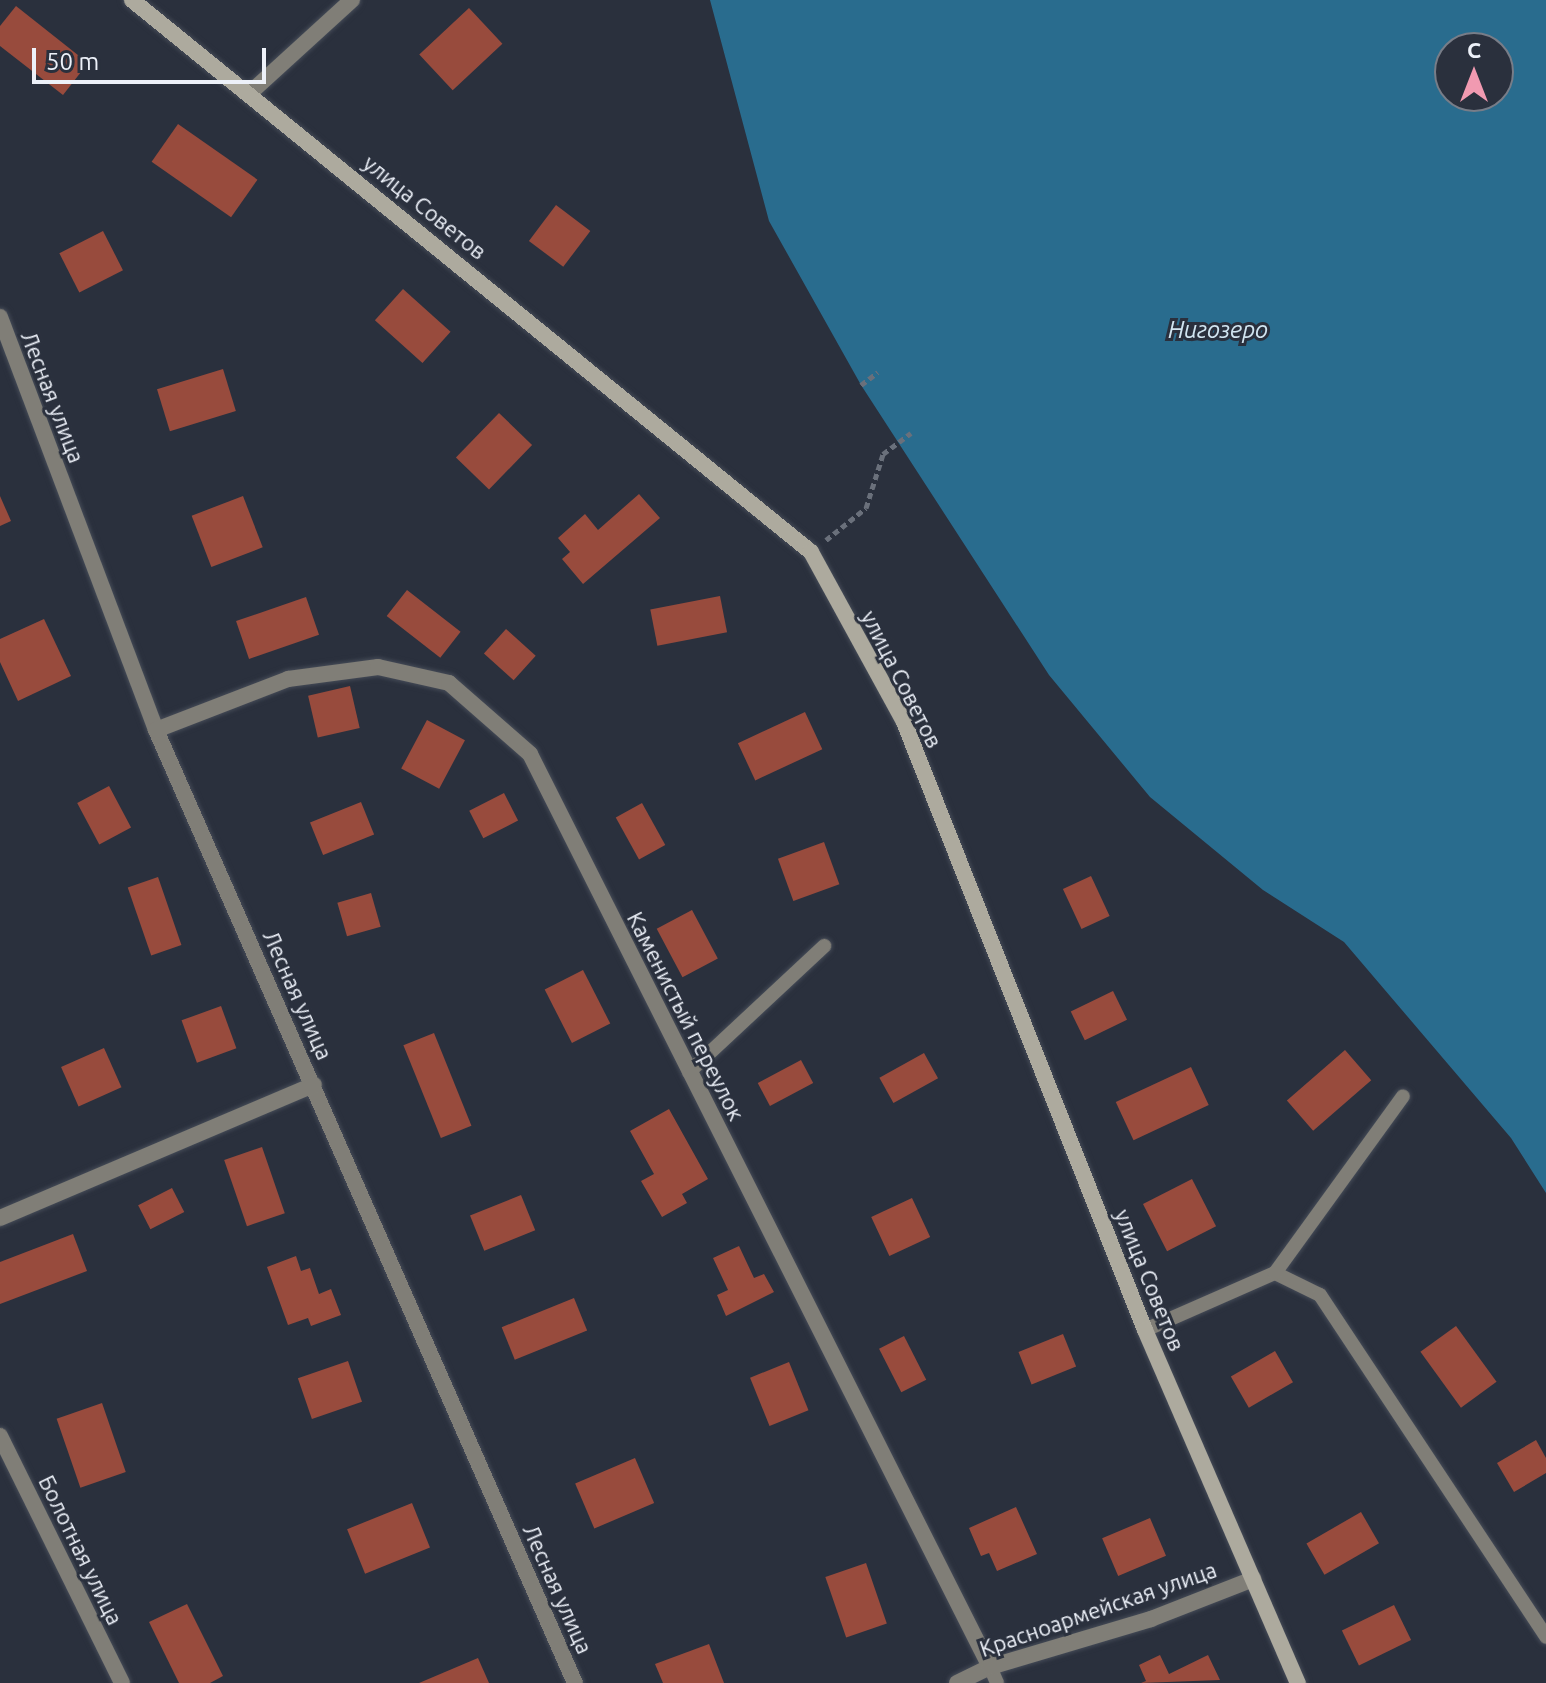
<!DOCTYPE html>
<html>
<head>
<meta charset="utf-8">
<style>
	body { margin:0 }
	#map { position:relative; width:1546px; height:1683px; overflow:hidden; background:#2a303d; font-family:Ubuntu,sans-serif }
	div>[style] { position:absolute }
	.water>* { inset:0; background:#296c8e }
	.building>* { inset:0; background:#984b3d; transform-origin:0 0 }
	.path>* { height:5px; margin-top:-2.5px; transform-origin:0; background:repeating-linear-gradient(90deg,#6a707b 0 6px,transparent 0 10px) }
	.roads { filter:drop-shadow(0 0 2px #454b57) drop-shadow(0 0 2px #454b57) }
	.lane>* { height:14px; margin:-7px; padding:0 7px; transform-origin:7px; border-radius:7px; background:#807e77 }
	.street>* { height:16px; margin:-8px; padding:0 8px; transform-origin:8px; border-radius:8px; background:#807e77 }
	.secondary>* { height:16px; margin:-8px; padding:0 8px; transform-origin:8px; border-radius:8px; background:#adaa9e }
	span { translate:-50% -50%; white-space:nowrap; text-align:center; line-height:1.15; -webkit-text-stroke:6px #2a303d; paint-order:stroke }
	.street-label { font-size:22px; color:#edf1f9 }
	.water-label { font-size:24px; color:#d1e5f1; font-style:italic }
	.north { position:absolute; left:1434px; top:32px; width:80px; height:80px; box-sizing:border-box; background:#2a303d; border:2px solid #787d88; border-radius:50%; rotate:0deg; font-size:22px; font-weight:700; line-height:32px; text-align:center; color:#edf1f9 }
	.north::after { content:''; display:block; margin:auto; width:28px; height:36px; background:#f19ab1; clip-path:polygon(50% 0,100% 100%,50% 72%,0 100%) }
	.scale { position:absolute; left:32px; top:48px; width:234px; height:36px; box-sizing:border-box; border:4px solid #edf1f9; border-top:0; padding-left:10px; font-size:24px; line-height:28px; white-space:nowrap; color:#edf1f9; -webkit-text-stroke:6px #2a303d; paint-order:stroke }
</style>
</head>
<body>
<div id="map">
	<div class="water">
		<div style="clip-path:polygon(evenodd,710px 0,1546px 0,1546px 1193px,1511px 1138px,1344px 942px,1263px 890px,1150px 797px,1049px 675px,861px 385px,769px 221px,710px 0,1450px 48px,1498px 48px,1498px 96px,1450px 96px,1450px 48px)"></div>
	</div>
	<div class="building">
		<div style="clip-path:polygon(16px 6px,88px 63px,63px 95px,0 46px,0 26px)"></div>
		<div style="left:469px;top:8px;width:49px;height:68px;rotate:47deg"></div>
		<div style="left:178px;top:124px;width:97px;height:46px;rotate:35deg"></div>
		<div style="left:556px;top:205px;width:43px;height:45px;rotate:37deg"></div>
		<div style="left:103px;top:231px;width:44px;height:49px;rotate:63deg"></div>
		<div style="left:403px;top:289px;width:64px;height:42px;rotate:42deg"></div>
		<div style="left:223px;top:369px;width:44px;height:69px;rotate:73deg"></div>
		<div style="left:499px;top:413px;width:46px;height:62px;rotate:44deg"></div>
		<div style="clip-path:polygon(639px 494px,660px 518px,583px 584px,562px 559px,570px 552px,558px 538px,585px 514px,598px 530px)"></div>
		<div style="clip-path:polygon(0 496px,11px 521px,0 526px)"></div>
		<div style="left:243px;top:496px;width:55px;height:55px;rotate:69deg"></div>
		<div style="left:407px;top:590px;width:68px;height:33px;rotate:38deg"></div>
		<div style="left:720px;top:596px;width:37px;height:71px;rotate:79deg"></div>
		<div style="left:306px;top:597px;width:40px;height:74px;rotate:71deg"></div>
		<div style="clip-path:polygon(44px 619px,71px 676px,18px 701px,0 662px,0 639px)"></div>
		<div style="left:506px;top:629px;width:40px;height:33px;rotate:42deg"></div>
		<div style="left:350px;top:686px;width:43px;height:43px;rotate:77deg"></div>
		<div style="left:805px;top:712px;width:41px;height:74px;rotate:65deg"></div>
		<div style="left:427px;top:720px;width:43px;height:55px;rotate:28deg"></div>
		<div style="left:109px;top:786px;width:47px;height:36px;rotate:62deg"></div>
		<div style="left:504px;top:793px;width:31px;height:39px;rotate:63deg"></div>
		<div style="left:361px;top:802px;width:35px;height:55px;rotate:68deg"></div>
		<div style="left:642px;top:803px;width:48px;height:30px;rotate:61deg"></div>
		<div style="left:824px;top:842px;width:45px;height:49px;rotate:70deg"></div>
		<div style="left:1091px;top:876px;width:44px;height:31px;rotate:65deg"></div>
		<div style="left:158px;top:877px;width:72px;height:32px;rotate:71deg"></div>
		<div style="left:371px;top:893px;width:35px;height:35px;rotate:74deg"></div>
		<div style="left:692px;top:910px;width:55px;height:40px;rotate:62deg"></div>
		<div style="left:583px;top:970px;width:60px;height:43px;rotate:63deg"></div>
		<div style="left:1113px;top:991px;width:32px;height:47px;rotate:64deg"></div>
		<div style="left:221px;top:1006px;width:45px;height:42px;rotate:70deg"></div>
		<div style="left:434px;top:1033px;width:100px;height:33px;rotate:68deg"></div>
		<div style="left:104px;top:1048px;width:43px;height:47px;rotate:66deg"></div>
		<div style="left:1345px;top:1050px;width:40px;height:77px;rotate:49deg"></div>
		<div style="left:924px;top:1053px;width:29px;height:51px;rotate:61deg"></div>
		<div style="left:801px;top:1060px;width:26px;height:49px;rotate:62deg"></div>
		<div style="left:1191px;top:1067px;width:42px;height:83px;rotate:65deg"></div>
		<div style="clip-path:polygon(669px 1109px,708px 1179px,682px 1194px,687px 1203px,662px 1217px,641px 1181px,654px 1174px,630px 1131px)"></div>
		<div style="left:262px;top:1147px;width:70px;height:40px;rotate:71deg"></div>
		<div style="left:1192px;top:1179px;width:53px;height:55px;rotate:63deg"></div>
		<div style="left:172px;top:1188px;width:27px;height:38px;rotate:63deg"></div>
		<div style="left:521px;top:1195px;width:38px;height:55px;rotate:68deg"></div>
		<div style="left:912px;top:1198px;width:43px;height:45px;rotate:65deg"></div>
		<div style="clip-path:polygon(73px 1234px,87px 1271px,0 1304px,0 1262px)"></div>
		<div style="clip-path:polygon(739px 1246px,754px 1278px,764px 1274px,774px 1292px,726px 1316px,717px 1295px,728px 1290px,713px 1258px)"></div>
		<div style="clip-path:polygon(296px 1256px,301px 1271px,310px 1268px,319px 1294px,331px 1289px,341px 1315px,311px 1326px,308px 1318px,288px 1325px,267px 1267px)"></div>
		<div style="left:574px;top:1298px;width:35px;height:78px;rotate:68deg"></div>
		<div style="left:1456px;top:1326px;width:69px;height:44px;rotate:54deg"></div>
		<div style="left:1063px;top:1334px;width:35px;height:48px;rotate:68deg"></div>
		<div style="left:904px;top:1336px;width:49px;height:28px;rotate:63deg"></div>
		<div style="left:1275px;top:1351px;width:36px;height:51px;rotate:60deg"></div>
		<div style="left:348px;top:1361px;width:43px;height:53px;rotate:71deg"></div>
		<div style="left:789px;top:1362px;width:52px;height:42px;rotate:68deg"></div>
		<div style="left:102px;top:1403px;width:73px;height:48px;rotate:71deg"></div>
		<div style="clip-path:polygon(1536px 1440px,1546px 1458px,1546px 1473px,1514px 1492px,1497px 1463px)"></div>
		<div style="left:635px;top:1458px;width:49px;height:65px;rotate:67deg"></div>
		<div style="left:412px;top:1503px;width:48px;height:70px;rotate:68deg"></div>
		<div style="clip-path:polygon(1016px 1507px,1037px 1554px,997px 1571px,989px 1553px,981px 1556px,969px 1528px)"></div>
		<div style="left:1361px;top:1512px;width:36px;height:63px;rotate:60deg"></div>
		<div style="left:1150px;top:1518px;width:41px;height:52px;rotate:67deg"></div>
		<div style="left:866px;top:1563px;width:64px;height:43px;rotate:71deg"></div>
		<div style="clip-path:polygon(187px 1604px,223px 1676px,210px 1683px,179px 1683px,149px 1622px)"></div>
		<div style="left:1394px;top:1605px;width:39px;height:58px;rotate:64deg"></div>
		<div style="clip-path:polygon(709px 1644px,724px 1683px,663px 1683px,655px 1664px)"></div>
		<div style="clip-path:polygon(1160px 1655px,1169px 1674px,1208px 1655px,1220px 1680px,1141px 1683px,1146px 1681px,1139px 1665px)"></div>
		<div style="clip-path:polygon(478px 1658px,489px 1683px,419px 1683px)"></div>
	</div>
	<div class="path">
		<div style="left:861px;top:385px;width:21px;rotate:-37deg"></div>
		<div style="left:826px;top:540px;width:51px;rotate:-38.7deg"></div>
		<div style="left:866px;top:508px;width:57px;rotate:-72.5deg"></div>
		<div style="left:883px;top:454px;width:35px;rotate:-37deg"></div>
	</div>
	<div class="roads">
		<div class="lane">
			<div style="left:689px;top:1072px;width:185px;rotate:-43deg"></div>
			<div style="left:1275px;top:1273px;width:50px;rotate:26.1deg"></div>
			<div style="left:1320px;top:1295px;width:410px;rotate:56.5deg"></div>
			<div style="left:1145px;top:1330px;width:142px;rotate:-23.7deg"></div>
			<div style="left:1275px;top:1273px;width:218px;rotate:-54.1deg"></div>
			<div style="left:990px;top:1667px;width:17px;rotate:66deg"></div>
		</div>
		<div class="street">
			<div style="left:250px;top:93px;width:138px;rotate:-42.4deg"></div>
			<div style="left:0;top:317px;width:441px;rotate:69.3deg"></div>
			<div style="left:156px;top:730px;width:1041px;rotate:66.27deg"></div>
			<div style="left:156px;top:730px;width:142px;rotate:-21.1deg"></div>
			<div style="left:288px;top:679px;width:91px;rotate:-7.6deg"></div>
			<div style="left:378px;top:667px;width:73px;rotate:12.7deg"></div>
			<div style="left:449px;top:683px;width:108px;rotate:41.2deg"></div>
			<div style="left:530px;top:754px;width:1022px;rotate:63.26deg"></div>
			<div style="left:0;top:1218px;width:341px;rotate:-23deg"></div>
			<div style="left:0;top:1436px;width:275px;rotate:63.7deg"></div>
			<div style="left:957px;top:1683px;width:37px;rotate:-26deg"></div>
			<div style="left:990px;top:1667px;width:168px;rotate:-16.6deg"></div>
			<div style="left:1151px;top:1619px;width:110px;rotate:-21.4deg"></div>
		</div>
		<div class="secondary">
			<div style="left:132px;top:0;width:875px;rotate:39.11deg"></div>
			<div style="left:811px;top:552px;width:194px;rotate:61.3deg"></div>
			<div style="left:904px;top:722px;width:654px;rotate:68.38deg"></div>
			<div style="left:1145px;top:1330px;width:385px;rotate:66.6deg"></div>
		</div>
	</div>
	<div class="street-label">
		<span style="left:425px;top:207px;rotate:39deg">улица Советов</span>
		<span style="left:53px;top:397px;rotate:69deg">Лесная улица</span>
		<span style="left:902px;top:679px;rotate:63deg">улица Советов</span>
		<span style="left:298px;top:995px;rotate:66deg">Лесная улица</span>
		<span style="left:686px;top:1016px;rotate:63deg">Каменистый переулок</span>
		<span style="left:1150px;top:1280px;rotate:68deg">улица Советов</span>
		<span style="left:81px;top:1550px;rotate:64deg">Болотная улица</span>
		<span style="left:558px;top:1589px;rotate:66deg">Лесная улица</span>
		<span style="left:1098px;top:1609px;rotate:-19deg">Красноармейская улица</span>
	</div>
	<div class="water-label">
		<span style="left:1218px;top:330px">Нигозеро</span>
	</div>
	<div class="north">С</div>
	<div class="scale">50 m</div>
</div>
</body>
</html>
